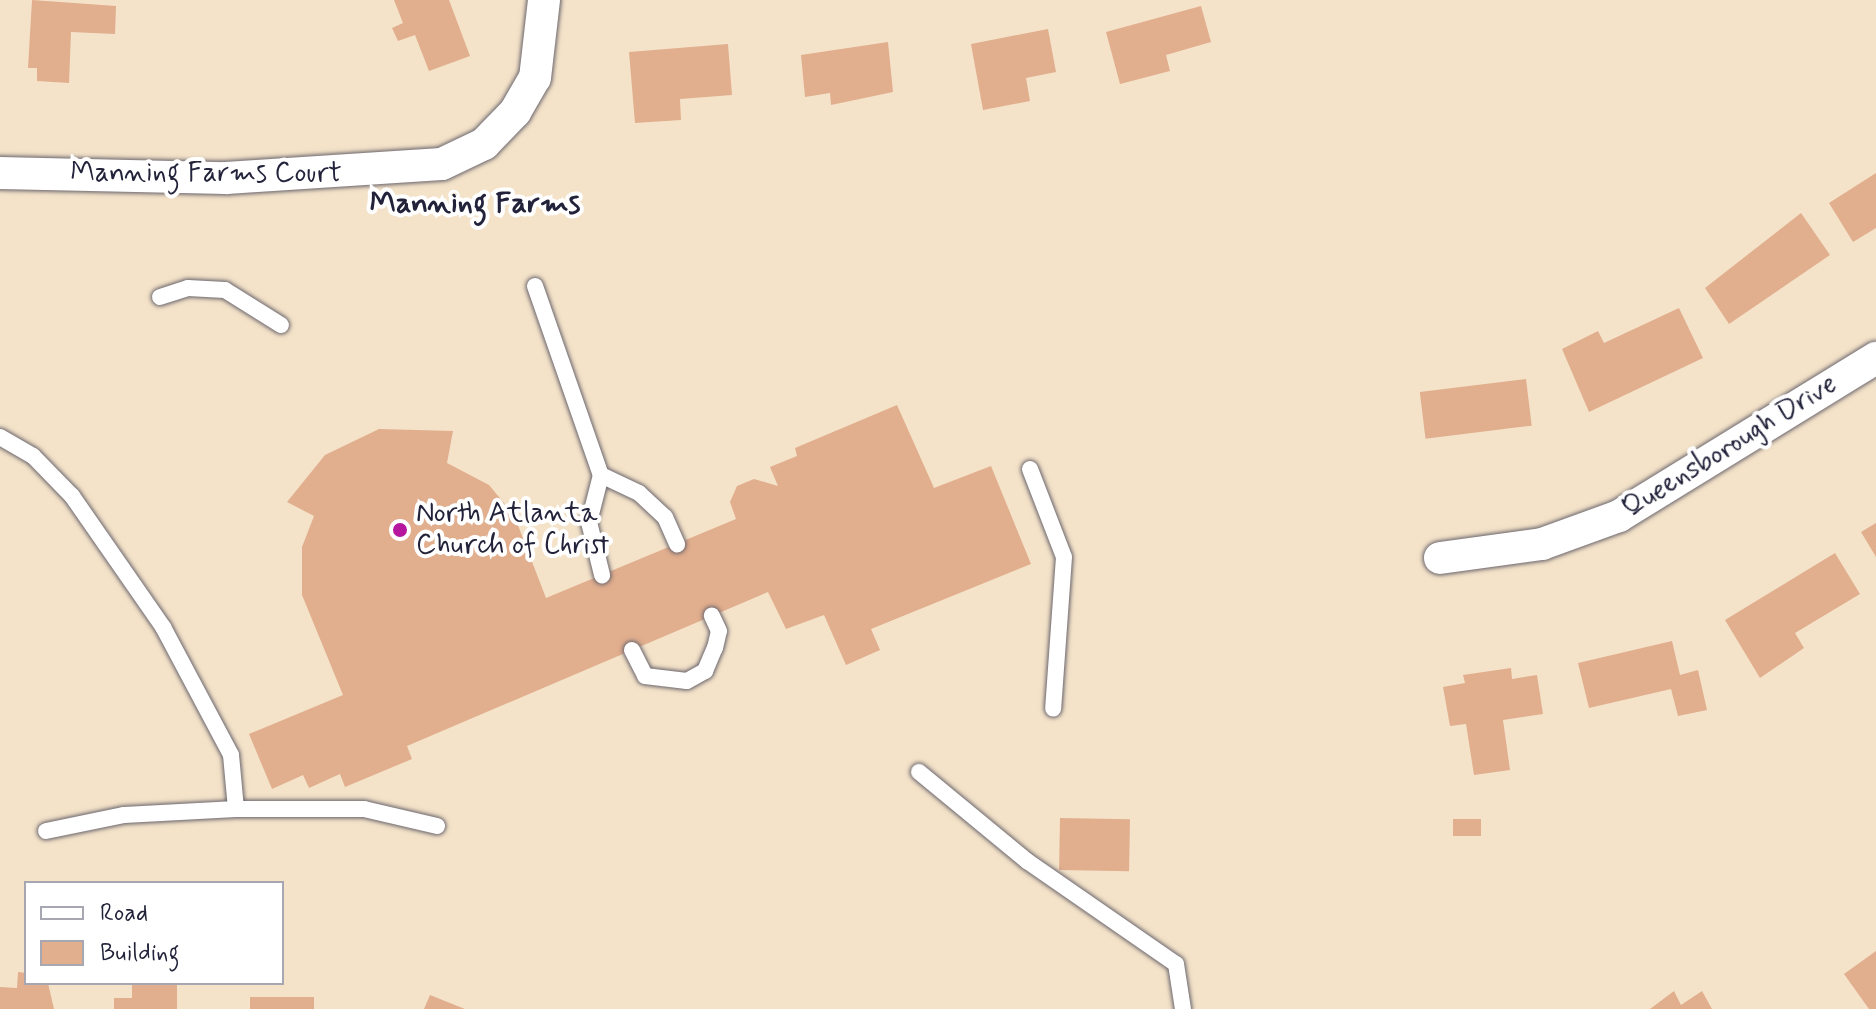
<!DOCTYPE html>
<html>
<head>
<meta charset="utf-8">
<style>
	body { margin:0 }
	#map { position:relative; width:1876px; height:1009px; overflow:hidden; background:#f4e3c9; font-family:Mynerve,sans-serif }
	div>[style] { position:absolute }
	.building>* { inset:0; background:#e1ae8e; transform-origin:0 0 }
	.roads { filter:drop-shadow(0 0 2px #6c666d) drop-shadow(0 0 2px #6c666d) }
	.lane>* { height:16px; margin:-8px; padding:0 8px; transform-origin:8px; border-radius:8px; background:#fff }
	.street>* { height:32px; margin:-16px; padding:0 16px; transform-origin:16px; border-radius:16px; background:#fff }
	.dots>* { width:22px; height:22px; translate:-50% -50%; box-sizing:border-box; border:4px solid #fff; border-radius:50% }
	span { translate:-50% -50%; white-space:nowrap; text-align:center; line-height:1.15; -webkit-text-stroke:8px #fff; paint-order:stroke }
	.street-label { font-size:28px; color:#22223b }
	.poi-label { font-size:28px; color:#22223b }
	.left { translate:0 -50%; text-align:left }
	.neighbourhood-label { font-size:30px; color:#22223b; font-weight:700 }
	.legend { position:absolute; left:24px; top:881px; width:260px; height:104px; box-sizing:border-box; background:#fff; border:2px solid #a7a7b1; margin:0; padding:10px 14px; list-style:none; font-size:24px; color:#22223b }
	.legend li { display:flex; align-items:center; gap:16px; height:40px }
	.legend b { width:40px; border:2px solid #a7a7b1 }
</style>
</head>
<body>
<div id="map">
	<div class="building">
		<div style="clip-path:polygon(32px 0,116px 6px,115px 34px,71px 32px,69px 83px,37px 81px,37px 68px,28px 68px)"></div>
		<div style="clip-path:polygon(394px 0,449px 0,470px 56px,429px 71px,415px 35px,398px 41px,392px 28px,403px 23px)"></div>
		<div style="clip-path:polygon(1201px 6px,1211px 42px,1166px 55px,1170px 71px,1120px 84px,1106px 32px)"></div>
		<div style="clip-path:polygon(1048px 29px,1056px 72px,1026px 78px,1030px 101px,983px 110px,971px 44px)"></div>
		<div style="clip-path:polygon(888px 42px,893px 92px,831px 105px,830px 93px,805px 97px,801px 55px)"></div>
		<div style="clip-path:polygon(728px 44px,732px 95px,680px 99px,681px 120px,635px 123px,629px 52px)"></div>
		<div style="clip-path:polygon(1876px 173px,1876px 228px,1853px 242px,1829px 203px)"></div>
		<div style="clip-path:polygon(1801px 213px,1830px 255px,1729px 324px,1705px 288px)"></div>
		<div style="clip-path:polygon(1679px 308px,1703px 358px,1589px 412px,1562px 349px,1598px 331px,1604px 343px)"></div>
		<div style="left:1526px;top:379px;width:47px;height:107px;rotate:83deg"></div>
		<div style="clip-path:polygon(897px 405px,934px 488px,991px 466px,1031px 564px,871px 629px,880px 650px,846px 665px,824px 615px,786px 629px,768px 592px,407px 746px,412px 759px,345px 787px,340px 774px,309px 788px,303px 775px,272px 789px,249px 734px,343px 695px,302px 595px,302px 547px,314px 516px,287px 502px,325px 455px,379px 429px,453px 431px,447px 463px,489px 485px,514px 515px,546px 598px,736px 519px,730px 502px,737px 486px,754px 479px,778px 486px,770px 467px,797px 456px,795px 448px)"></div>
		<div style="clip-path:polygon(1876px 523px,1876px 557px,1861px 532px)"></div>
		<div style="clip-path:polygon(1835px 553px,1860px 594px,1795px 633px,1804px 648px,1760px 678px,1725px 620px)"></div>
		<div style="clip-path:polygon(1672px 641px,1680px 675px,1698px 670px,1707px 710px,1678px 716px,1671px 689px,1589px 708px,1578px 663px)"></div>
		<div style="clip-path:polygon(1511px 668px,1512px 679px,1537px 675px,1543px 714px,1503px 720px,1510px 770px,1474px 775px,1466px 724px,1450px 726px,1443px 687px,1465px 683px,1463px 675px)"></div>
		<div style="left:1060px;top:818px;width:70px;height:52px;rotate:1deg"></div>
		<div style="left:1481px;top:819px;width:17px;height:28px;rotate:90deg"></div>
		<div style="clip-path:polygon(1876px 951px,1876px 1009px,1869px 1009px,1844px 974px)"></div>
		<div style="clip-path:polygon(18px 972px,26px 973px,26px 983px,48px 983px,54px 1009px,0 1009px,0 987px,17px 988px)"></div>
		<div style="clip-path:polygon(132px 983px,177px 983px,177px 1009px,114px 1009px,114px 998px,132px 998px)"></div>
		<div style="clip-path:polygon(1674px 991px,1681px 1005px,1702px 991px,1712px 1009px,1650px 1009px)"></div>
		<div style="clip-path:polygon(430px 995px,465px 1009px,424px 1009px)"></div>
		<div style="left:250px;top:997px;width:64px;height:12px"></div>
	</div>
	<div class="roads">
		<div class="lane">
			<div style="left:535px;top:286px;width:200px;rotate:70.8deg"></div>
			<div style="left:601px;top:475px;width:49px;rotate:104.3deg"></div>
			<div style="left:589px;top:522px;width:55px;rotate:76.2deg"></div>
			<div style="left:160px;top:297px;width:29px;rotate:-18deg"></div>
			<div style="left:188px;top:288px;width:37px;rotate:3deg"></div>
			<div style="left:225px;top:290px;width:66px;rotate:32deg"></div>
			<div style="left:0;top:437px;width:38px;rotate:30deg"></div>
			<div style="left:33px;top:456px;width:56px;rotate:45.7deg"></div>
			<div style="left:72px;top:496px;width:160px;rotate:55.2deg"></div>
			<div style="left:163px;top:627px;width:145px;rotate:62deg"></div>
			<div style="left:231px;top:755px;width:54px;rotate:84.7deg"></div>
			<div style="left:1030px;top:469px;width:94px;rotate:68.9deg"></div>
			<div style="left:1064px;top:557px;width:152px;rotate:94.1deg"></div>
			<div style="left:601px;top:475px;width:42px;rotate:25.3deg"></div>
			<div style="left:639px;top:493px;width:35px;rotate:43deg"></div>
			<div style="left:665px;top:517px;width:30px;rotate:66deg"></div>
			<div style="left:632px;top:650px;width:29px;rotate:63deg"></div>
			<div style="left:645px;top:676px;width:42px;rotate:6.8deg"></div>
			<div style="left:687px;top:681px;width:21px;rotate:-29deg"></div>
			<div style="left:705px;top:671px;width:25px;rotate:-67deg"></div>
			<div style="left:715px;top:648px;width:17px;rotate:-77deg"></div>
			<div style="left:719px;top:631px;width:17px;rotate:-115deg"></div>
			<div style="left:919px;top:772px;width:140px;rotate:39.5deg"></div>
			<div style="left:1027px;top:861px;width:181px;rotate:34.7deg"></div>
			<div style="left:1176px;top:964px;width:46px;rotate:81.2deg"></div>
			<div style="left:46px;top:831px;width:80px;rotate:-11.6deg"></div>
			<div style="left:124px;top:815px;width:112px;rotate:-3.1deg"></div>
			<div style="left:236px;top:809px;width:128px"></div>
			<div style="left:364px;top:809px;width:75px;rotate:13.1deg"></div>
		</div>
		<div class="street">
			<div style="left:0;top:173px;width:226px;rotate:1.3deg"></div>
			<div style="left:226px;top:178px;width:216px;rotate:-3.7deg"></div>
			<div style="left:442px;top:164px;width:47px;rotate:-25.5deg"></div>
			<div style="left:484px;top:144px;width:45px;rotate:-45.9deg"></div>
			<div style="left:515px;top:112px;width:39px;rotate:-60deg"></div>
			<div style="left:535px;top:78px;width:79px;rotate:-83.4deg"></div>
			<div style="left:1440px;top:558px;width:103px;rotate:-7.8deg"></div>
			<div style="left:1542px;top:544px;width:82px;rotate:-20deg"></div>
			<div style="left:1619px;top:516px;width:302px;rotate:-31.6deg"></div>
		</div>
	</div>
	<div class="dots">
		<div style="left:400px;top:530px;background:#b5179e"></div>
	</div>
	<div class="street-label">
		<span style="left:206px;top:174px">Manning Farms Court</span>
		<span style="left:1730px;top:447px;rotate:-32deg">Queensborough Drive</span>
	</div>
	<div class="poi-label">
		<span class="left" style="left:416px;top:530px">North Atlanta<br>Church of Christ</span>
	</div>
	<div class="neighbourhood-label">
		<span style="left:475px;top:204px">Manning Farms</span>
	</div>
	<ul class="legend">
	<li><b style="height:10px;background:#fff"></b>Road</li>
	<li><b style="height:22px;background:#e1ae8e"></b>Building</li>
	</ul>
</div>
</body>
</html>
